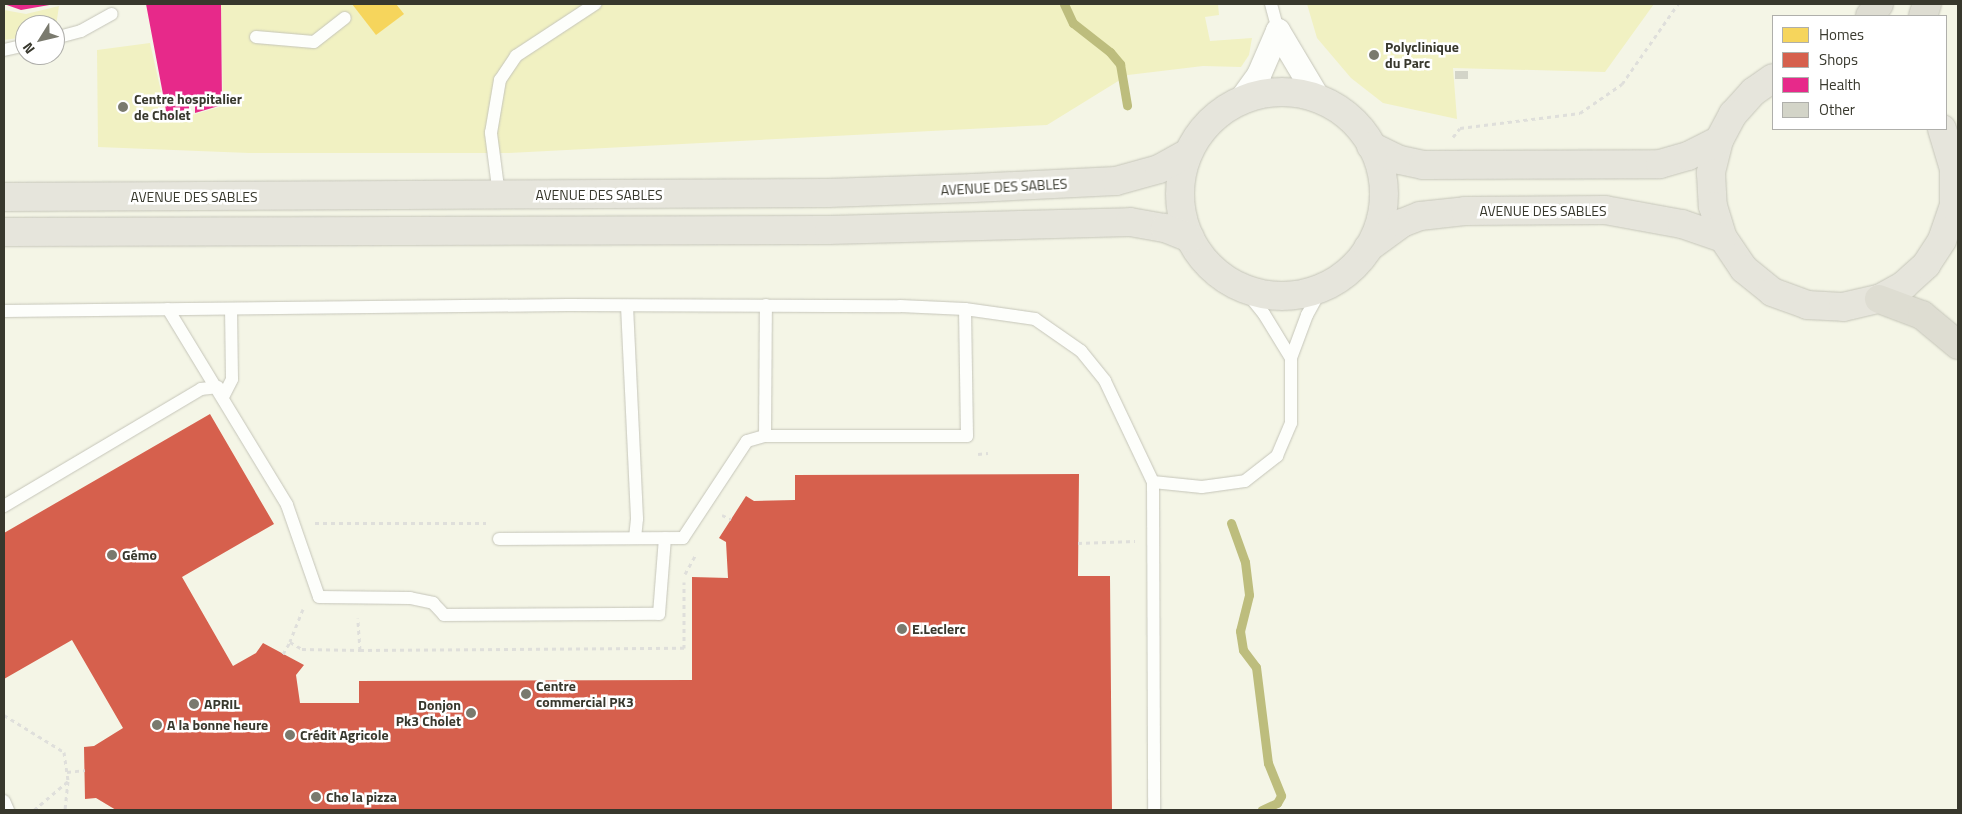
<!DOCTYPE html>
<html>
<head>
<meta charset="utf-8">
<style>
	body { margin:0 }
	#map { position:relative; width:1962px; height:814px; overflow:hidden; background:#f4f5e6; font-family:"Titillium Web",sans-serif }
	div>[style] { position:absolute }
	.green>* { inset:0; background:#f1f1c2 }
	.homes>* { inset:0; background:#f6d55c }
	.shops>* { inset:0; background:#d6604d }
	.health>* { inset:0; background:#e7298a }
	.stream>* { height:9px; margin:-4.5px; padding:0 4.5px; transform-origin:4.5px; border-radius:4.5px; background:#bdbd7d }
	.building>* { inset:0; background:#d3d4c8; transform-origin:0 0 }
	.path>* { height:3px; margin-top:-1.5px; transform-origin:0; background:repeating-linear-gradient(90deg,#dfdfdb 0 4px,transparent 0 8px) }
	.roads { filter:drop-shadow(0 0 1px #c5c5b9) drop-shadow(0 0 1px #c5c5b9) }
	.service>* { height:12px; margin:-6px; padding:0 6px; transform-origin:6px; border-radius:6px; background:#fdfefb }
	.minor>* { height:24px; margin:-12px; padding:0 12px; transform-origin:12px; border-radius:12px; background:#fdfefb }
	.primary>* { height:28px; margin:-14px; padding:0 14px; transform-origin:14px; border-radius:14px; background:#e6e5dc }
	.primary>.ring { margin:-14px; padding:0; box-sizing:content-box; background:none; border:28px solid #e6e5dc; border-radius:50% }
	.trunk>* { height:28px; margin:-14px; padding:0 14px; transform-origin:14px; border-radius:14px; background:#deddd2 }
	.dots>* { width:14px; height:14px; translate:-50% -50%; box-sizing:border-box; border:2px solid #fff; border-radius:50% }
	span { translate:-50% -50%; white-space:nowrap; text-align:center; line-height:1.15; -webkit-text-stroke:5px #fff; paint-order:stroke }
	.poi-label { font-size:14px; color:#38382d; font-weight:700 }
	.left { translate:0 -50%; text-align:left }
	.right { translate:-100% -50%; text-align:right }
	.street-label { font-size:14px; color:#38382d }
	.frame { position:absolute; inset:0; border:5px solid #38382d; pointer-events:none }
	.legend { position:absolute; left:1772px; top:15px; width:175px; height:115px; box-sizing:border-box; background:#fff; border:1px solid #afafab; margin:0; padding:6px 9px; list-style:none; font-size:15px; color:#38382d }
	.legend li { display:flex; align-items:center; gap:10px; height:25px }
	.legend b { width:25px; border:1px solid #afafab }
	.north { position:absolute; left:15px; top:15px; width:50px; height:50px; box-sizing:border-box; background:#fff; border:1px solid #afafab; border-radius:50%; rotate:234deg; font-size:14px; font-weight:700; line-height:20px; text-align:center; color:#38382d }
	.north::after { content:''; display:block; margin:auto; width:18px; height:22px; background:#7a7a6e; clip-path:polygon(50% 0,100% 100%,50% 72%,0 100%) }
</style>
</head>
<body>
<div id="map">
	<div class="green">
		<div style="clip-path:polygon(221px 4px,1218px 4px,1219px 15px,1205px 17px,1210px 41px,1252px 38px,1249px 55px,1241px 67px,1203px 66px,1128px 75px,1047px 125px,509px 153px,249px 153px,98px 147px,97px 50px,150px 43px,168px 122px,223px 106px)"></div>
		<div style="clip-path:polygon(1307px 4px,1654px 4px,1605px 72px,1453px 68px,1457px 119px,1383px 103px,1351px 78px,1317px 38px)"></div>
		<div style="clip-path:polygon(59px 6px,56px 26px,25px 25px,25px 37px,4px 40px,4px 10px,26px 14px)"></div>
	</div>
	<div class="homes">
		<div style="clip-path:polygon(352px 4px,396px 4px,404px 14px,376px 35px)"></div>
	</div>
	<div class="shops">
		<div style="clip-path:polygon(210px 414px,274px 524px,182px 577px,233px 666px,256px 653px,263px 643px,304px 665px,296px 675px,300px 703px,359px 703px,359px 681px,692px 680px,692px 577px,728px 578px,726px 542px,719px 538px,746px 496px,754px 501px,795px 500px,795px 475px,1079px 474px,1078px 576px,1110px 576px,1112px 810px,116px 810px,96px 798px,85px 799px,84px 747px,94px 746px,123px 728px,72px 640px,4px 679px,4px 533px)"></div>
	</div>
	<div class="health">
		<div style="clip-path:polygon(4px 4px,55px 4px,21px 10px)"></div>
		<div style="clip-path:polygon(146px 4px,221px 4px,222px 105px,195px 113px,195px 105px,189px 105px,189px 115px,168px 121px)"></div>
	</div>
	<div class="stream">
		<div style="left:1064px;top:4px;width:21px;rotate:65deg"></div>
		<div style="left:1073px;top:23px;width:47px;rotate:38.1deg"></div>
		<div style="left:1110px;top:52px;width:16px;rotate:50deg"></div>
		<div style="left:1120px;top:64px;width:42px;rotate:80.3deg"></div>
		<div style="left:1231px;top:523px;width:41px;rotate:70.3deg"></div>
		<div style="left:1245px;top:562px;width:33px;rotate:83deg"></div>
		<div style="left:1249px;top:595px;width:37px;rotate:104deg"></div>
		<div style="left:1240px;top:631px;width:19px;rotate:81deg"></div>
		<div style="left:1243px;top:650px;width:21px;rotate:53deg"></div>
		<div style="left:1256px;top:667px;width:97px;rotate:82.9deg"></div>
		<div style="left:1268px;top:763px;width:35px;rotate:68deg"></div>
		<div style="left:1281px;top:796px;width:8px;rotate:120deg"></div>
		<div style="left:1277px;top:803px;width:17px;rotate:155deg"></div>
	</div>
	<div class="building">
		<div style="left:1468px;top:71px;width:8px;height:13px;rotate:90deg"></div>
	</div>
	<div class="path">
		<div style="left:1453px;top:137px;width:11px;rotate:-52deg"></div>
		<div style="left:1460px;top:128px;width:121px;rotate:-7.1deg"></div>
		<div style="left:1580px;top:113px;width:51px;rotate:-34.6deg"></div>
		<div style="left:1622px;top:84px;width:98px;rotate:-55deg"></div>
		<div style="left:978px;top:454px;width:10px;rotate:-6deg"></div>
		<div style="left:722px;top:515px;width:10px;rotate:24deg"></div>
		<div style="left:315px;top:523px;width:171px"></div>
		<div style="left:1078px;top:543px;width:57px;rotate:-2deg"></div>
		<div style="left:685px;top:574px;width:21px;rotate:-61deg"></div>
		<div style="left:303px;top:609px;width:35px;rotate:112deg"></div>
		<div style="left:290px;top:642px;width:14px;rotate:30deg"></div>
		<div style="left:302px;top:649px;width:58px;rotate:1deg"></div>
		<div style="left:360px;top:650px;width:32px;rotate:-94deg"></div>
		<div style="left:360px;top:650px;width:324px;rotate:-0.4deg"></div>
		<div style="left:684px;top:648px;width:66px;rotate:-90deg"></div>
		<div style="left:283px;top:654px;width:14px;rotate:-60deg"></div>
		<div style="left:4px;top:715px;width:70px;rotate:31.7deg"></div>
		<div style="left:64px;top:752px;width:29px;rotate:82deg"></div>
		<div style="left:68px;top:781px;width:29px;rotate:96deg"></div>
		<div style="left:67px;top:772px;width:18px;rotate:-6deg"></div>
		<div style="left:34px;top:810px;width:45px;rotate:-40.5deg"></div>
	</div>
	<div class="roads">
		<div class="service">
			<div style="left:1271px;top:4px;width:28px;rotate:75deg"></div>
			<div style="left:256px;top:37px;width:58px;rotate:4.9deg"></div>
			<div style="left:314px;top:42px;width:39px;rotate:-38deg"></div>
			<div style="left:55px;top:38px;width:27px;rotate:-15deg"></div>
			<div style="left:81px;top:31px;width:35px;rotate:-29deg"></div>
			<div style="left:4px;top:50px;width:22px;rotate:-13deg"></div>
			<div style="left:499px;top:195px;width:63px;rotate:-97.4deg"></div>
			<div style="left:491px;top:133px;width:54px;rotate:-80.4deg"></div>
			<div style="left:500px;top:80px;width:29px;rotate:-56deg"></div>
			<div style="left:516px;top:56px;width:95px;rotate:-33.4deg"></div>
			<div style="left:1243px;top:288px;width:33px;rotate:51deg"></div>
			<div style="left:1264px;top:314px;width:52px;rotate:58.5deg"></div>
			<div style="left:627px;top:306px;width:213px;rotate:87.3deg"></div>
			<div style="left:637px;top:519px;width:19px;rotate:96deg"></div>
			<div style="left:168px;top:309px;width:229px;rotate:58.7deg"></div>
			<div style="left:287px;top:505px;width:97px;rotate:70.8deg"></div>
			<div style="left:319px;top:597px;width:91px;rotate:0.6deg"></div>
			<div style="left:410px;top:598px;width:24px;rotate:12deg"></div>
			<div style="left:433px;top:603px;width:16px;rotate:47deg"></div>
			<div style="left:444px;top:615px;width:215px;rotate:-0.3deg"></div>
			<div style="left:659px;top:614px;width:76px;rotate:-85.5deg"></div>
			<div style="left:4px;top:311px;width:564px;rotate:-0.61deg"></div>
			<div style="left:568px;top:305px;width:332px;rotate:0.2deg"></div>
			<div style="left:900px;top:306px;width:65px;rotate:2.6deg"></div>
			<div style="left:965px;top:309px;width:71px;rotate:8.1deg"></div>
			<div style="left:1035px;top:319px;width:56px;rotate:34.8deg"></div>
			<div style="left:1081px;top:351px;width:38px;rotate:51deg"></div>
			<div style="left:1105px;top:381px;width:112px;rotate:64.6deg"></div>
			<div style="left:1153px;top:482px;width:328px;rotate:89.8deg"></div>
			<div style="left:223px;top:397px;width:20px;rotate:-63deg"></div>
			<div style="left:232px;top:379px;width:70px;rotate:-90.8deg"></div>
			<div style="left:765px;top:436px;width:131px;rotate:-89.6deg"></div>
			<div style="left:1153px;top:482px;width:49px;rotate:5.8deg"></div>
			<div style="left:1202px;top:487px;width:43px;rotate:-7.9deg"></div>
			<div style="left:1245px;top:481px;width:41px;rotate:-38deg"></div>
			<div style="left:1277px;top:456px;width:36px;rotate:-67deg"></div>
			<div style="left:1291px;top:423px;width:65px;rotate:-90deg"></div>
			<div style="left:1291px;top:358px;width:46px;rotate:-69.6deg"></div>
			<div style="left:1307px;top:315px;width:31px;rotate:-61deg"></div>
			<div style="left:4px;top:506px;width:229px;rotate:-30.7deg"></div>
			<div style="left:201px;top:389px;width:17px;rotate:-7deg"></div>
			<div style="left:499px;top:539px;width:184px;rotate:-0.3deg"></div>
			<div style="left:683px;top:538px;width:116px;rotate:-56.6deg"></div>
			<div style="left:747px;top:441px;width:19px;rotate:-16deg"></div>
			<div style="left:765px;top:436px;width:202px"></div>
			<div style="left:967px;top:436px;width:127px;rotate:-90.9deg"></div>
			<div style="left:4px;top:801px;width:10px;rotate:66deg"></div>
		</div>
		<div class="minor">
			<div style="left:1278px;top:31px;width:78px;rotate:59.2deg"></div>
			<div style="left:1241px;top:100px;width:31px;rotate:-54deg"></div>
			<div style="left:1259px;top:75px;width:48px;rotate:-66.6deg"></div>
		</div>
		<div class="primary">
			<div style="left:1773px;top:78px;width:24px;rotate:145deg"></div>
			<div style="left:1753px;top:92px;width:30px;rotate:132deg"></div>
			<div style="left:1733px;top:114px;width:30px;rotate:118deg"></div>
			<div style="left:1719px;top:140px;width:34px;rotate:104deg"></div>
			<div style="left:1711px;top:173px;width:33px;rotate:87deg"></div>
			<div style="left:1713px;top:206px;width:34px;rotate:73deg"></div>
			<div style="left:1723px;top:238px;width:37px;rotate:56deg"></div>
			<div style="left:1744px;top:269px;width:36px;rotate:39deg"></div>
			<div style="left:1772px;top:292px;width:37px;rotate:20deg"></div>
			<div style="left:1807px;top:305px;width:36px;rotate:3deg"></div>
			<div style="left:1843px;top:307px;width:37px;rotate:-13deg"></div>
			<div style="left:1879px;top:299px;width:29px;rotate:-29deg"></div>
			<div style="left:1904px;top:285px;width:30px;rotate:-42deg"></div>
			<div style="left:1926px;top:265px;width:30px;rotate:-57deg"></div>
			<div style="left:1942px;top:240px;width:36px;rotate:-71deg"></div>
			<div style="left:1954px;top:206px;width:37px;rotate:-90deg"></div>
			<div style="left:1954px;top:169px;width:42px;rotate:-106.7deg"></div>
			<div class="ring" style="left:1180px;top:92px;width:176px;height:176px"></div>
			<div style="left:1371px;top:146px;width:32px;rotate:26deg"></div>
			<div style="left:1400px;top:160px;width:24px;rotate:12deg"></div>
			<div style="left:1423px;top:165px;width:237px;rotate:-0.2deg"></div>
			<div style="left:1660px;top:164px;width:29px;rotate:-16deg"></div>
			<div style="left:1688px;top:156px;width:35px;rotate:-27deg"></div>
			<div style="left:4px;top:197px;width:824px;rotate:-0.28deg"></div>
			<div style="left:828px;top:193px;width:145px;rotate:-2deg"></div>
			<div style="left:973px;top:188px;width:143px;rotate:-2.8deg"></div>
			<div style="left:1116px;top:181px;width:45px;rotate:-15.6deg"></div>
			<div style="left:1159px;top:169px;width:33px;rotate:-29deg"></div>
			<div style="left:4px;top:232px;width:825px;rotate:-0.14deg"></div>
			<div style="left:829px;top:230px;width:301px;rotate:-1.5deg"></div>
			<div style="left:1130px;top:222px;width:36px;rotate:10deg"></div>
			<div style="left:1165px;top:228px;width:27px;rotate:22deg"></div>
			<div style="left:1368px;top:248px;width:42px;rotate:-36.3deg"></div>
			<div style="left:1402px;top:223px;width:19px;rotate:-21deg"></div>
			<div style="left:1420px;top:216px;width:45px;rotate:-6.3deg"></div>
			<div style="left:1465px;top:211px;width:140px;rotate:-0.4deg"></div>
			<div style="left:1605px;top:210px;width:78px;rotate:10.3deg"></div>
			<div style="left:1682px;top:224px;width:43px;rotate:18.9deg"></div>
		</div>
		<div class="trunk">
			<div style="left:1870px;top:16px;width:15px;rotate:-53deg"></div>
			<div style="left:1923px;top:16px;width:13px;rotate:-72deg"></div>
			<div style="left:1879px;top:299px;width:46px;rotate:20.4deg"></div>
			<div style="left:1922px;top:315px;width:47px;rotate:39.8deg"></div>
		</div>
	</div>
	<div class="dots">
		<div style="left:1374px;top:55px;background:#7a7a6e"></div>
		<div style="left:123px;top:107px;background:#7a7a6e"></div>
		<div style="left:112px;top:555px;background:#7a7a6e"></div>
		<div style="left:902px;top:629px;background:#7a7a6e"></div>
		<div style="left:526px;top:694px;background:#7a7a6e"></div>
		<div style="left:194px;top:704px;background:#7a7a6e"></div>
		<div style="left:471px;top:713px;background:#7a7a6e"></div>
		<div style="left:157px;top:725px;background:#7a7a6e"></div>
		<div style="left:290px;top:735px;background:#7a7a6e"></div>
		<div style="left:316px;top:797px;background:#7a7a6e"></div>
	</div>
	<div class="poi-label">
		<span class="left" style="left:1385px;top:55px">Polyclinique<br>du Parc</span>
		<span class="left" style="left:134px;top:107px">Centre hospitalier<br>de Cholet</span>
		<span class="left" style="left:122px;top:555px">Gémo</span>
		<span class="left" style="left:912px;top:629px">E.Leclerc</span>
		<span class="left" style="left:536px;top:694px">Centre<br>commercial PK3</span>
		<span class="left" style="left:204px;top:704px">APRIL</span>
		<span class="right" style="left:461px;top:713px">Donjon<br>Pk3 Cholet</span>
		<span class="left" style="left:167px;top:725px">A la bonne heure</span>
		<span class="left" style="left:300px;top:735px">Crédit Agricole</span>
		<span class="left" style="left:326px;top:797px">Cho la pizza</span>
	</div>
	<div class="street-label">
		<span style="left:1004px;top:187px;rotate:-3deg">AVENUE DES SABLES</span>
		<span style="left:599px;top:195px">AVENUE DES SABLES</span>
		<span style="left:194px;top:197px">AVENUE DES SABLES</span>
		<span style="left:1543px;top:211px">AVENUE DES SABLES</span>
	</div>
	<div class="frame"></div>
	<ul class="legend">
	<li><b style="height:14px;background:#f6d55c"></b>Homes</li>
	<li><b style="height:14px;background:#d6604d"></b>Shops</li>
	<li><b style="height:14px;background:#e7298a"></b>Health</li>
	<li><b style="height:14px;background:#d3d4c8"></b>Other</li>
	</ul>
	<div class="north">N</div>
</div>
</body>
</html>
